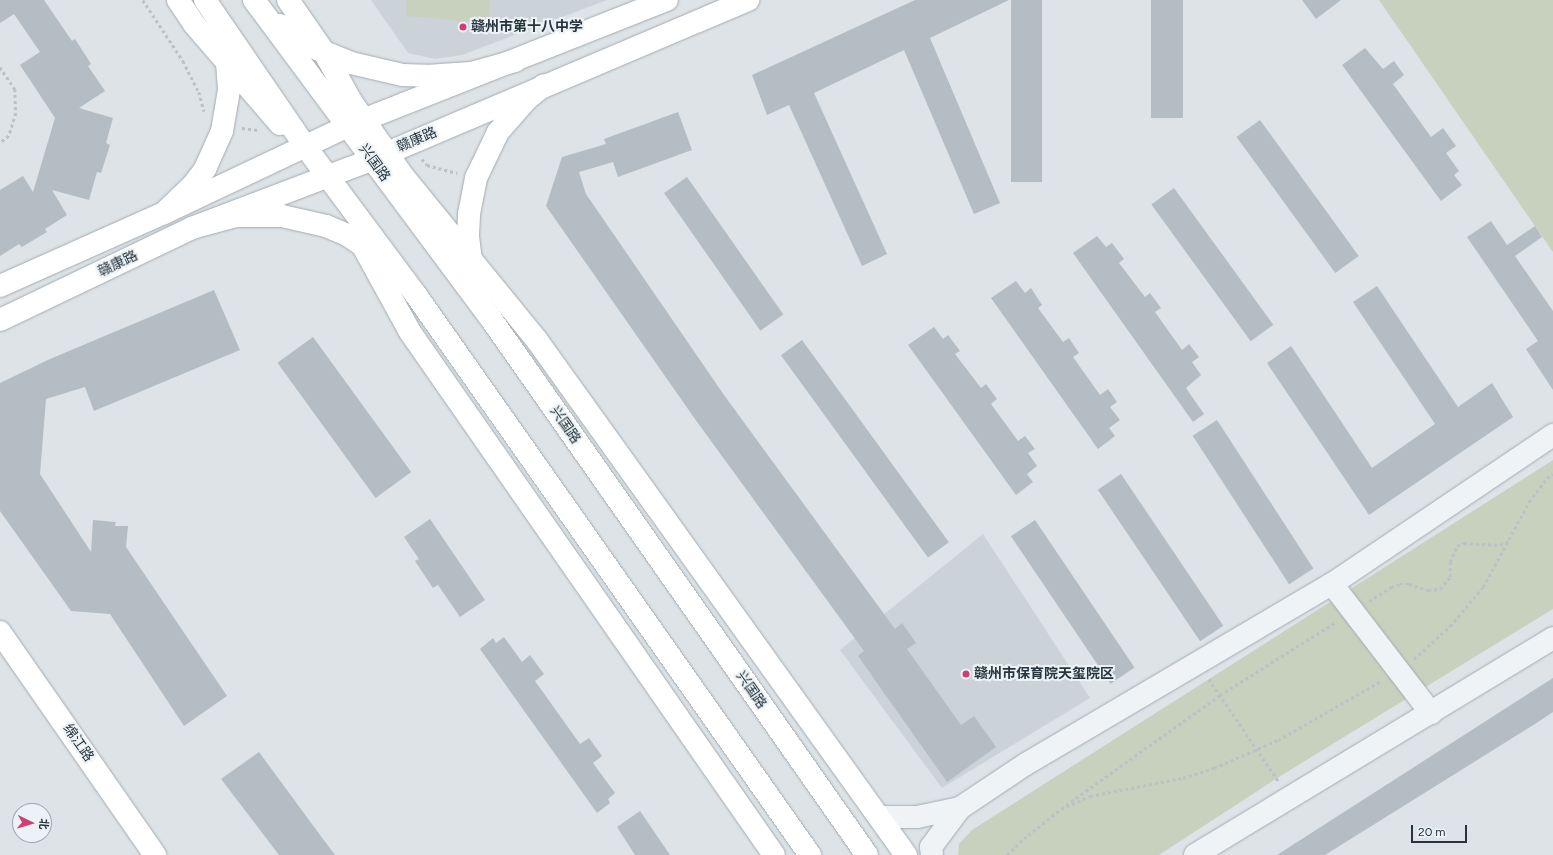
<!DOCTYPE html>
<html>
<head>
<meta charset="utf-8">
<style>
	body { margin:0 }
	#map { position:relative; width:1553px; height:855px; overflow:hidden; background:#dde3e7; font-family:Figtree,"Noto Sans SC",sans-serif }
	div>[style] { position:absolute }
	.built>* { inset:0; background:#cbd3d9 }
	.green>* { inset:0; background:#c7d1be }
	.building>* { inset:0; background:#b4bdc4; transform-origin:0 0 }
	.path>* { height:2.5px; margin-top:-1.25px; transform-origin:0; background:repeating-linear-gradient(90deg,#bbc1c5 0 3px,transparent 0 6px) }
	.roads { filter:drop-shadow(0 0 1px #a2abb1) drop-shadow(0 0 1px #a2abb1) }
	.street>* { height:22px; margin:-11px; padding:0 11px; transform-origin:11px; border-radius:11px; background:#eff3f5 }
	.secondary>* { height:22px; margin:-11px; padding:0 11px; transform-origin:11px; border-radius:11px; background:#fff }
	.primary>* { height:22px; margin:-11px; padding:0 11px; transform-origin:11px; border-radius:11px; background:#fff }
	.dots>* { width:11px; height:11px; translate:-50% -50%; box-sizing:border-box; border:2px solid #ecf2f5; border-radius:50% }
	span { translate:-50% -50%; white-space:nowrap; text-align:center; line-height:1.15; -webkit-text-stroke:4px #ecf2f5; paint-order:stroke }
	.poi-label { font-size:14px; color:#26343e; font-weight:700 }
	.left { translate:0 -50%; text-align:left }
	.street-label { font-size:14px; color:#26343e }
	.north { position:absolute; left:12px; top:803px; width:40px; height:40px; box-sizing:border-box; background:#ecf2f5; border:1px solid #9da6ac; border-radius:50%; rotate:95deg; font-size:11px; font-weight:700; line-height:16px; text-align:center; color:#26343e }
	.north::after { content:''; display:block; margin:auto; width:14px; height:18px; background:#d03e72; clip-path:polygon(50% 0,100% 100%,50% 72%,0 100%) }
	.scale { position:absolute; left:1411px; top:825px; width:56px; height:18px; box-sizing:border-box; border:2px solid #26343e; border-top:0; padding-left:5px; font-size:12px; line-height:14px; white-space:nowrap; color:#26343e; -webkit-text-stroke:3px #ecf2f5; paint-order:stroke }
</style>
</head>
<body>
<div id="map">
	<div class="built">
		<div style="clip-path:polygon(371px 0,607px 0,462px 55px,435px 59px,408px 53px)"></div>
		<div style="clip-path:polygon(983px 534px,1090px 698px,942px 788px,840px 650px)"></div>
	</div>
	<div class="green">
		<div style="clip-path:polygon(407px 0,490px 0,488px 23px,406px 16px)"></div>
		<div style="clip-path:polygon(1379px 0,1553px 0,1553px 252px)"></div>
		<div style="clip-path:polygon(1553px 460px,1553px 609px,1282px 775px,1159px 855px,958px 855px,959px 844px,972px 830px)"></div>
	</div>
	<div class="building">
		<div style="clip-path:polygon(0 0,44px 0,72px 41px,75px 39px,91px 64px,88px 66px,105px 91px,79px 108px,113px 118px,106px 143px,110px 145px,101px 173px,97px 172px,89px 200px,52px 190px,67px 215px,45px 229px,47px 232px,22px 247px,19px 244px,0 256px,0 190px,23px 176px,33px 192px,55px 118px,20px 65px,40px 52px,14px 14px,0 23px)"></div>
		<div style="clip-path:polygon(915px 0,1009px 0,930px 38px,1000px 203px,974px 214px,904px 50px,814px 93px,887px 254px,862px 266px,789px 105px,767px 115px,752px 75px)"></div>
		<div style="left:1011px;top:0;width:31px;height:182px"></div>
		<div style="left:1151px;top:0;width:32px;height:118px"></div>
		<div style="clip-path:polygon(1302px 0,1341px 0,1316px 19px)"></div>
		<div style="clip-path:polygon(1365px 48px,1383px 69px,1394px 61px,1404px 75px,1393px 84px,1431px 137px,1443px 128px,1456px 146px,1446px 153px,1459px 171px,1454px 175px,1462px 185px,1441px 201px,1342px 65px)"></div>
		<div style="clip-path:polygon(678px 112px,692px 150px,618px 177px,613px 162px,579px 172px,586px 194px,724px 395px,895px 629px,902px 623px,916px 643px,907px 649px,961px 725px,974px 716px,996px 747px,947px 782px,858px 656px,864px 651px,695px 419px,546px 206px,562px 157px,606px 144px,604px 139px)"></div>
		<div style="left:1260px;top:120px;width:168px;height:29px;rotate:54deg"></div>
		<div style="left:687px;top:177px;width:168px;height:28px;rotate:55deg"></div>
		<div style="left:1174px;top:188px;width:169px;height:28px;rotate:54deg"></div>
		<div style="clip-path:polygon(1491px 221px,1507px 245px,1535px 226px,1542px 237px,1515px 256px,1553px 311px,1553px 390px,1526px 349px,1538px 341px,1467px 237px)"></div>
		<div style="clip-path:polygon(1097px 236px,1106px 247px,1112px 243px,1124px 259px,1119px 263px,1145px 297px,1150px 293px,1161px 308px,1155px 312px,1182px 350px,1189px 344px,1199px 357px,1192px 362px,1201px 375px,1186px 388px,1204px 414px,1193px 422px,1073px 253px)"></div>
		<div style="clip-path:polygon(1016px 281px,1025px 293px,1031px 288px,1042px 305px,1038px 308px,1063px 342px,1069px 338px,1079px 353px,1073px 357px,1100px 395px,1108px 389px,1117px 402px,1110px 407px,1120px 420px,1109px 428px,1115px 436px,1098px 449px,991px 298px)"></div>
		<div style="clip-path:polygon(1377px 286px,1458px 407px,1492px 383px,1513px 417px,1369px 515px,1267px 363px,1291px 346px,1372px 468px,1435px 424px,1353px 302px)"></div>
		<div style="clip-path:polygon(214px 290px,240px 350px,94px 411px,85px 387px,46px 399px,40px 474px,91px 552px,93px 520px,116px 522px,115px 526px,128px 526px,126px 547px,227px 696px,184px 726px,110px 614px,71px 611px,0 511px,0 383px,50px 359px)"></div>
		<div style="clip-path:polygon(934px 327px,943px 339px,948px 335px,960px 351px,955px 354px,981px 388px,986px 384px,997px 399px,991px 404px,1018px 441px,1025px 436px,1035px 449px,1028px 453px,1037px 466px,1027px 474px,1033px 482px,1016px 495px,908px 345px)"></div>
		<div style="left:313px;top:337px;width:167px;height:44px;rotate:54deg"></div>
		<div style="left:802px;top:340px;width:250px;height:26px;rotate:54deg"></div>
		<div style="left:1217px;top:420px;width:177px;height:29px;rotate:57deg"></div>
		<div style="left:1121px;top:474px;width:183px;height:28px;rotate:56deg"></div>
		<div style="clip-path:polygon(430px 519px,485px 600px,460px 617px,438px 585px,433px 588px,415px 561px,419px 559px,404px 537px)"></div>
		<div style="left:1035px;top:520px;width:178px;height:29px;rotate:56deg"></div>
		<div style="clip-path:polygon(504px 637px,522px 662px,530px 655px,544px 674px,535px 681px,580px 744px,589px 738px,602px 756px,593px 763px,615px 793px,608px 799px,610px 803px,597px 813px,480px 649px,493px 638px,496px 643px)"></div>
		<div style="clip-path:polygon(1553px 678px,1553px 712px,1535px 724px,1325px 855px,1277px 855px)"></div>
		<div style="clip-path:polygon(259px 752px,320px 835px,335px 855px,279px 855px,221px 779px)"></div>
		<div style="clip-path:polygon(640px 811px,670px 855px,635px 855px,617px 827px)"></div>
	</div>
	<div class="path">
		<div style="left:143px;top:0;width:73px;rotate:56.7deg"></div>
		<div style="left:183px;top:61px;width:35px;rotate:63deg"></div>
		<div style="left:199px;top:92px;width:20px;rotate:75deg"></div>
		<div style="left:0;top:67px;width:27px;rotate:56deg"></div>
		<div style="left:15px;top:89px;width:24px;rotate:88deg"></div>
		<div style="left:16px;top:113px;width:24px;rotate:107deg"></div>
		<div style="left:9px;top:136px;width:11px;rotate:142deg"></div>
		<div style="left:242px;top:128px;width:16px;rotate:7deg"></div>
		<div style="left:422px;top:159px;width:8px;rotate:50deg"></div>
		<div style="left:427px;top:165px;width:31px;rotate:15deg"></div>
		<div style="left:1369px;top:601px;width:26px;rotate:-32deg"></div>
		<div style="left:1391px;top:587px;width:9px;rotate:-18deg"></div>
		<div style="left:1400px;top:584px;width:9px"></div>
		<div style="left:1409px;top:584px;width:20px;rotate:18deg"></div>
		<div style="left:1428px;top:590px;width:12px;rotate:-5deg"></div>
		<div style="left:1440px;top:589px;width:16px;rotate:-50deg"></div>
		<div style="left:1450px;top:577px;width:15px;rotate:-90deg"></div>
		<div style="left:1450px;top:562px;width:17px;rotate:-66deg"></div>
		<div style="left:1457px;top:546px;width:8px;rotate:-23deg"></div>
		<div style="left:1464px;top:543px;width:36px;rotate:3deg"></div>
		<div style="left:1500px;top:545px;width:11px;rotate:-22deg"></div>
		<div style="left:1414px;top:659px;width:49px;rotate:-42.5deg"></div>
		<div style="left:1450px;top:626px;width:51px;rotate:-49.8deg"></div>
		<div style="left:1483px;top:587px;width:97px;rotate:-61.6deg"></div>
		<div style="left:1529px;top:502px;width:30px;rotate:-53deg"></div>
		<div style="left:1547px;top:478px;width:7px;rotate:-34deg"></div>
		<div style="left:1209px;top:679px;width:125px;rotate:55.8deg"></div>
		<div style="left:1066px;top:805px;width:189px;rotate:-35.5deg"></div>
		<div style="left:1220px;top:695px;width:137px;rotate:-32.2deg"></div>
		<div style="left:1007px;top:855px;width:29px;rotate:-44deg"></div>
		<div style="left:1028px;top:835px;width:42px;rotate:-38.2deg"></div>
		<div style="left:1061px;top:809px;width:32px;rotate:-24deg"></div>
		<div style="left:1090px;top:796px;width:95px;rotate:-11deg"></div>
		<div style="left:1183px;top:778px;width:33px;rotate:-18deg"></div>
		<div style="left:1214px;top:768px;width:70px;rotate:-23.6deg"></div>
		<div style="left:1278px;top:740px;width:119px;rotate:-29.8deg"></div>
	</div>
	<div class="roads">
		<div class="street">
			<div style="left:1332px;top:584px;width:163px;rotate:52.5deg"></div>
			<div style="left:879px;top:817px;width:38px"></div>
			<div style="left:917px;top:817px;width:44px;rotate:-11.8deg"></div>
			<div style="left:960px;top:808px;width:79px;rotate:-33.7deg"></div>
			<div style="left:1026px;top:764px;width:355px;rotate:-30.5deg"></div>
			<div style="left:1332px;top:584px;width:267px;rotate:-34deg"></div>
			<div style="left:932px;top:855px;width:8px;rotate:-97deg"></div>
			<div style="left:931px;top:847px;width:49px;rotate:-53.4deg"></div>
			<div style="left:1195px;top:855px;width:419px;rotate:-31.2deg"></div>
		</div>
		<div class="secondary">
			<div style="left:178px;top:0;width:29px;rotate:56deg"></div>
			<div style="left:194px;top:24px;width:132px;rotate:49.3deg"></div>
			<div style="left:288px;top:0;width:63px;rotate:55.3deg"></div>
			<div style="left:324px;top:52px;width:56px;rotate:61.1deg"></div>
			<div style="left:351px;top:101px;width:91px;rotate:55.3deg"></div>
			<div style="left:403px;top:176px;width:210px;rotate:50.8deg"></div>
			<div style="left:536px;top:339px;width:635px;rotate:54.36deg"></div>
			<div style="left:360px;top:241px;width:104px;rotate:61.2deg"></div>
			<div style="left:410px;top:332px;width:637px;rotate:55.16deg"></div>
			<div style="left:0;top:286px;width:180px;rotate:-24deg"></div>
			<div style="left:164px;top:213px;width:204px;rotate:-25.3deg"></div>
			<div style="left:348px;top:126px;width:343px;rotate:-21.6deg"></div>
			<div style="left:0;top:320px;width:213px;rotate:-25.6deg"></div>
			<div style="left:192px;top:228px;width:191px;rotate:-20.8deg"></div>
			<div style="left:371px;top:160px;width:410px;rotate:-23deg"></div>
			<div style="left:0;top:632px;width:272px;rotate:55.2deg"></div>
		</div>
		<div class="primary">
			<div style="left:205px;top:0;width:177px;rotate:55.6deg"></div>
			<div style="left:305px;top:146px;width:186px;rotate:53.3deg"></div>
			<div style="left:416px;top:295px;width:685px;rotate:54.87deg"></div>
			<div style="left:254px;top:0;width:394px;rotate:53.4deg"></div>
			<div style="left:489px;top:316px;width:658px;rotate:54.96deg"></div>
			<div style="left:280px;top:25px;width:44px;rotate:33deg"></div>
			<div style="left:317px;top:49px;width:37px;rotate:22deg"></div>
			<div style="left:351px;top:63px;width:53px;rotate:13deg"></div>
			<div style="left:403px;top:75px;width:23px;rotate:2deg"></div>
			<div style="left:426px;top:76px;width:45px;rotate:-3.8deg"></div>
			<div style="left:471px;top:73px;width:46px;rotate:-15.3deg"></div>
			<div style="left:164px;top:213px;width:40px;rotate:-44deg"></div>
			<div style="left:193px;top:185px;width:20px;rotate:-53deg"></div>
			<div style="left:205px;top:169px;width:42px;rotate:-65.9deg"></div>
			<div style="left:222px;top:131px;width:42px;rotate:-80.3deg"></div>
			<div style="left:229px;top:90px;width:29px;rotate:-94deg"></div>
			<div style="left:227px;top:61px;width:32px;rotate:-103deg"></div>
			<div style="left:192px;top:228px;width:46px;rotate:-15.3deg"></div>
			<div style="left:236px;top:216px;width:46px"></div>
			<div style="left:282px;top:216px;width:45px;rotate:12.8deg"></div>
			<div style="left:326px;top:226px;width:23px;rotate:23deg"></div>
			<div style="left:347px;top:235px;width:41px;rotate:34.1deg"></div>
			<div style="left:480px;top:297px;width:29px;rotate:-106deg"></div>
			<div style="left:472px;top:269px;width:34px;rotate:-97deg"></div>
			<div style="left:468px;top:235px;width:21px;rotate:-87deg"></div>
			<div style="left:469px;top:214px;width:37px;rotate:-79deg"></div>
			<div style="left:476px;top:178px;width:51px;rotate:-64.4deg"></div>
			<div style="left:498px;top:132px;width:44px;rotate:-48.7deg"></div>
			<div style="left:527px;top:99px;width:22px;rotate:-39deg"></div>
		</div>
	</div>
	<div class="dots">
		<div style="left:463px;top:27px;background:#d03e72"></div>
		<div style="left:966px;top:674px;background:#d03e72"></div>
	</div>
	<div class="poi-label">
		<span class="left" style="left:471px;top:27px">赣州市第十八中学</span>
		<span class="left" style="left:974px;top:674px">赣州市保育院天玺院区</span>
	</div>
	<div class="street-label">
		<span style="left:417px;top:140px;rotate:-23deg">赣康路</span>
		<span style="left:374px;top:163px;rotate:54deg">兴国路</span>
		<span style="left:118px;top:264px;rotate:-26deg">赣康路</span>
		<span style="left:565px;top:425px;rotate:55deg">兴国路</span>
		<span style="left:751px;top:690px;rotate:55deg">兴国路</span>
		<span style="left:78px;top:743px;rotate:55deg">绵江路</span>
	</div>
	<div class="north">北</div>
	<div class="scale">20 m</div>
</div>
</body>
</html>
